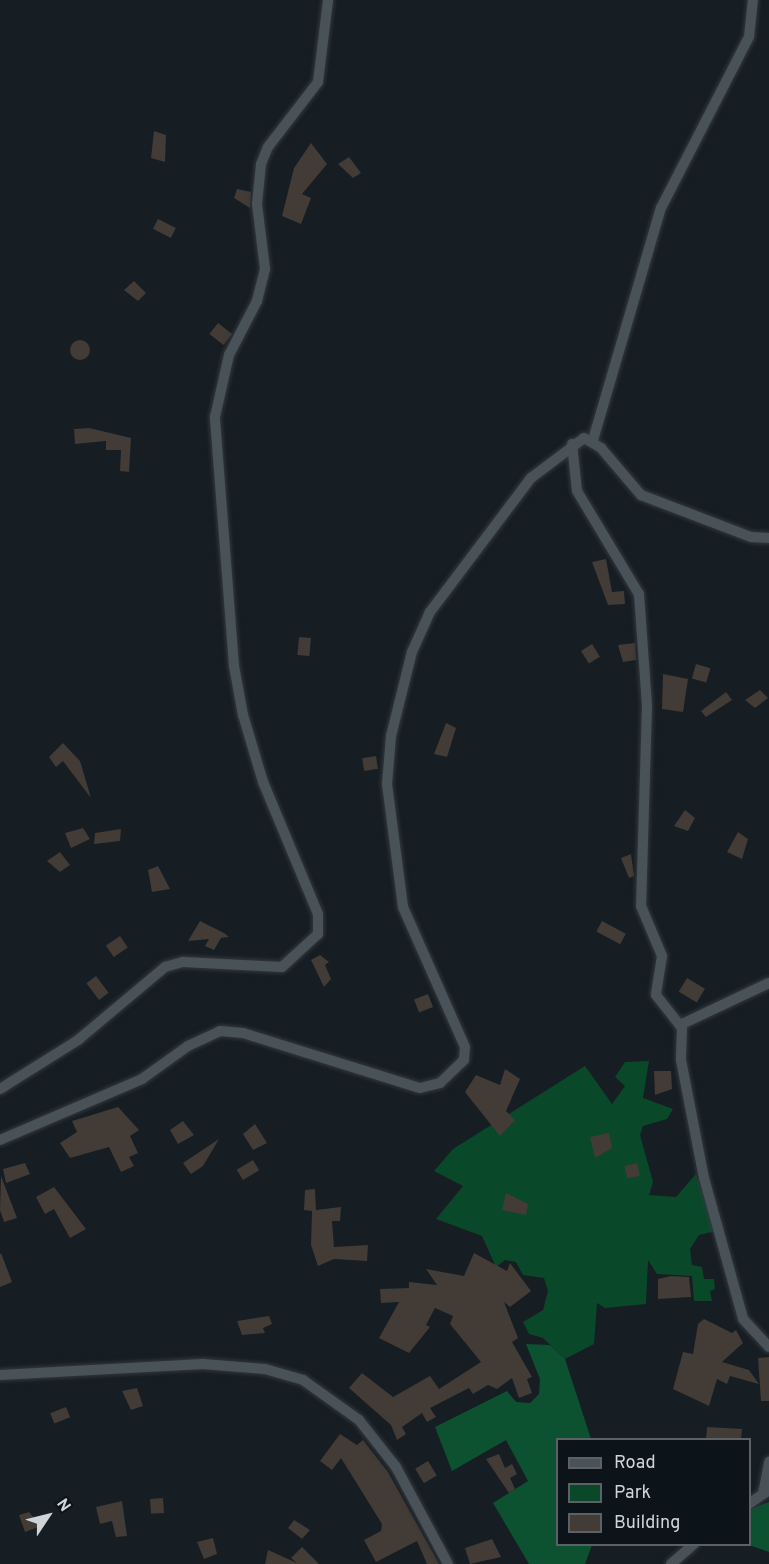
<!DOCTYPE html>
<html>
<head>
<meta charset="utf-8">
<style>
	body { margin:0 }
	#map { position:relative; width:769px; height:1564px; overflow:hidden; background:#161d23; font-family:Overpass,sans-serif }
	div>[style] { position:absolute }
	.green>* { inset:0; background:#09492a }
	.forest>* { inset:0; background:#0d5230 }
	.building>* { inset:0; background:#433b35; transform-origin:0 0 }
	.round { border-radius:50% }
	.roads { filter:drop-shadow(0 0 2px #34383d) drop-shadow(0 0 2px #34383d) }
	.street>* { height:10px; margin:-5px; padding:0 5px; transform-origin:5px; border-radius:5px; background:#4a5259 }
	span { translate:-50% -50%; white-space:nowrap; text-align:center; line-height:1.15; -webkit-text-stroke:4.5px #0d1419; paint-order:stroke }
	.legend { position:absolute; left:556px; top:1438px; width:195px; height:108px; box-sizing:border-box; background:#0d1419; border:2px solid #5b6165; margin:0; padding:8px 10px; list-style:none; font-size:18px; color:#cfd4d8 }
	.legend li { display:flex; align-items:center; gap:12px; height:30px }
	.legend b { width:30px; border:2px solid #5b6165 }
	.north { position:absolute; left:18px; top:1486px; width:60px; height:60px; -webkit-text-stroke:4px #0d1419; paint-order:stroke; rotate:55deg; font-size:16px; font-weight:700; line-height:24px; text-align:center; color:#cfd4d8 }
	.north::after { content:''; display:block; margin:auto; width:21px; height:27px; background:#cfd4d8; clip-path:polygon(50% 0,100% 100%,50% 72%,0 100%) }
</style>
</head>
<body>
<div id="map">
	<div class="green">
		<div style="clip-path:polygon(649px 1061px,643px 1098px,673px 1109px,667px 1119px,643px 1126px,640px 1135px,653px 1182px,649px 1195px,676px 1197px,696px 1174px,716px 1231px,699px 1235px,690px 1249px,692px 1265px,702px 1267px,704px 1279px,714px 1279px,715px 1289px,710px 1291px,712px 1301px,694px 1301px,692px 1276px,657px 1274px,648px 1260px,646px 1304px,605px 1308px,597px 1303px,594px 1344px,565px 1359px,543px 1338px,529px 1334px,523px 1322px,543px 1310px,548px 1291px,544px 1278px,523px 1275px,516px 1262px,505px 1260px,496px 1267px,482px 1236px,436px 1219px,463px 1186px,434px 1171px,453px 1149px,585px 1066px,612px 1104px,625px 1086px,615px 1077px,625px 1062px)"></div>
	</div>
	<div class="forest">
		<div style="clip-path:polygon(526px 1344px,550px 1345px,565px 1359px,591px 1439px,558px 1440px,558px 1544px,592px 1545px,585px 1564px,529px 1564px,493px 1503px,528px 1481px,506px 1440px,452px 1471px,435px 1427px,507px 1391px,516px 1402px,530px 1403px,539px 1394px,540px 1379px)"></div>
		<div style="clip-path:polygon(769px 1502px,769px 1552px,749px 1545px,750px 1509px)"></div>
	</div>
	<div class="building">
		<div style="clip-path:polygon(154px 131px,166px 135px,165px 162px,151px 158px)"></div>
		<div style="clip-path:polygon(311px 143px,327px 164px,302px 194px,311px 198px,301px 224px,282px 216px,294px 168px)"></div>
		<div style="clip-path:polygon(349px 157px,361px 173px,353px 178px,338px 164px)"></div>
		<div style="clip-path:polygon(237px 189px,251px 192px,250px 208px,234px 198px)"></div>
		<div style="left:158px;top:219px;width:20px;height:11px;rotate:27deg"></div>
		<div style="clip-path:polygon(134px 281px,146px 293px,138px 301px,124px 290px)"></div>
		<div style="left:218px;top:323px;width:18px;height:14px;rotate:38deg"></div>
		<div class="round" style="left:70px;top:340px;width:20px;height:20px"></div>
		<div style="clip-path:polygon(89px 428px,131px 438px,129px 472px,120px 471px,121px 450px,106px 450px,106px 441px,75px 444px,74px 429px)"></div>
		<div style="clip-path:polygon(606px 559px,612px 592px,624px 591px,625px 604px,608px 605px,592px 562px)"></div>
		<div style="left:299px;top:637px;width:12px;height:18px;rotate:5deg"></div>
		<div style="clip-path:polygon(635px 643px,636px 660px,623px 662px,618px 645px)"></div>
		<div style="left:592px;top:644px;width:15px;height:13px;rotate:58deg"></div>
		<div style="left:696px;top:664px;width:15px;height:15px;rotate:16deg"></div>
		<div style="clip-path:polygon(663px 674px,688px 679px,683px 712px,662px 709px)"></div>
		<div style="clip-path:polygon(760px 690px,768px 698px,755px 708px,745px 700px)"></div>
		<div style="clip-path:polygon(726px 692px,732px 700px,706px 717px,701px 711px)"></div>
		<div style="clip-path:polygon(446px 723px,456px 728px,447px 757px,434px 754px)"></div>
		<div style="clip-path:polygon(63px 743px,80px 761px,91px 798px,63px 761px,56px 767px,49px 757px)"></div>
		<div style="left:376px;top:756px;width:13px;height:14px;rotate:81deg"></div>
		<div style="clip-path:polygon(685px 810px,695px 818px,688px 831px,674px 826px)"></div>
		<div style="clip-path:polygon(83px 828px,90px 839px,71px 848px,65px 833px)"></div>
		<div style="clip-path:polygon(121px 829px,120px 841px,94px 844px,95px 833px)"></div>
		<div style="clip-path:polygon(738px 832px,748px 839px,742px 859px,727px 852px)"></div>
		<div style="clip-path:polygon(60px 852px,70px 865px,60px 872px,47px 861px)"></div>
		<div style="clip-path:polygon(631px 854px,634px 876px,629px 878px,621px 858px)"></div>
		<div style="clip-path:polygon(158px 866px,170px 889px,152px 892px,148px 870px)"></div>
		<div style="clip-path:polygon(200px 921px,224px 933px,229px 937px,221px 938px,214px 950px,205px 946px,209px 939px,188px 941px)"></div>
		<div style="left:602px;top:921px;width:27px;height:12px;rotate:28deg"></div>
		<div style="left:120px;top:936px;width:14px;height:17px;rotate:56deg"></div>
		<div style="clip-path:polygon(320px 955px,329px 962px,325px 965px,331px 979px,324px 987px,311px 960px)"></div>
		<div style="left:96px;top:976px;width:21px;height:12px;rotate:53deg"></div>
		<div style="left:687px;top:978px;width:21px;height:16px;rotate:31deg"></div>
		<div style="left:428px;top:994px;width:14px;height:15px;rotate:69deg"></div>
		<div style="clip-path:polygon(505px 1069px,520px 1079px,506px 1111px,515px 1120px,500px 1136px,465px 1092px,476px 1075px,500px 1085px)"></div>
		<div style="clip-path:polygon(654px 1071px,671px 1071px,672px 1089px,655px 1095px)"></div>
		<div style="clip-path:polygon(118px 1107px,139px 1130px,130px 1136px,138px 1153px,129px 1157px,134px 1166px,121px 1172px,109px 1147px,70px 1158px,60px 1143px,77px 1132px,72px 1121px)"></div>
		<div style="clip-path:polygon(183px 1121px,194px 1135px,178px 1144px,170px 1130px)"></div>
		<div style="clip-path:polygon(255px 1124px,267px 1143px,253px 1150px,243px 1134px)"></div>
		<div style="clip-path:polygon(609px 1133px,612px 1148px,595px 1158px,590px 1137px)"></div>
		<div style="clip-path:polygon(219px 1139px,203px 1166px,191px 1174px,183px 1163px)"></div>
		<div style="left:253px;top:1160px;width:12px;height:19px;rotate:59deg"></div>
		<div style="clip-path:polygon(25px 1163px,30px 1174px,6px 1183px,3px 1169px)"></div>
		<div style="left:637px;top:1163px;width:13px;height:13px;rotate:77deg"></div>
		<div style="clip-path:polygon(1px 1176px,17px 1218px,4px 1222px,0 1210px)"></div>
		<div style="clip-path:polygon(54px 1187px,86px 1229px,70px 1238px,54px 1209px,45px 1214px,36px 1197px)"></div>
		<div style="clip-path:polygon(315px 1189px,316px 1210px,341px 1207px,340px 1221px,332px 1221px,334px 1247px,368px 1245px,367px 1261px,334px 1259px,318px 1266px,311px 1245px,312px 1211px,304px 1210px,305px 1190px)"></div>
		<div style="clip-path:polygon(506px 1193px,528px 1204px,526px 1215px,502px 1210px)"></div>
		<div style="clip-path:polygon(1px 1253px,12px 1282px,0 1287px,0 1254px)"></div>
		<div style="clip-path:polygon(474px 1253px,507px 1271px,510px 1263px,531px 1291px,510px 1307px,504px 1302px,518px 1338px,512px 1342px,532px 1377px,527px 1379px,532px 1393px,519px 1398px,512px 1378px,497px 1389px,488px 1385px,473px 1394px,469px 1388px,430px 1408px,436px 1417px,427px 1422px,422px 1413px,402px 1427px,406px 1434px,397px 1440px,391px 1425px,349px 1388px,362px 1373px,393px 1397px,430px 1376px,439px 1389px,481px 1362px,450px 1324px,453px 1316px,435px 1308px,426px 1325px,430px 1327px,409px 1353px,379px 1338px,399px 1302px,381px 1303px,380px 1289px,409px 1288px,409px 1282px,437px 1285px,426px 1269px,464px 1276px)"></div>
		<div style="clip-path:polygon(671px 1276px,689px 1277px,691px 1297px,658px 1299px,658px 1279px)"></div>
		<div style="clip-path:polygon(269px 1316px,272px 1324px,263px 1328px,265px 1333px,242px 1335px,237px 1321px)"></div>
		<div style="clip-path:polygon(704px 1319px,732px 1333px,736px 1330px,743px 1343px,722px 1362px,749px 1370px,759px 1384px,730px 1376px,727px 1384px,717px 1379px,709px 1406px,673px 1389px,683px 1352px,693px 1354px,698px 1324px)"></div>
		<div style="clip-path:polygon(769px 1357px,769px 1401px,761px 1401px,758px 1358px)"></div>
		<div style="clip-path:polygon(137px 1388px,143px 1406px,131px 1410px,122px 1391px)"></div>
		<div style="left:66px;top:1407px;width:11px;height:17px;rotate:68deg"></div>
		<div style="clip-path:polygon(707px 1427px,742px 1429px,741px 1440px,706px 1440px)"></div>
		<div style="clip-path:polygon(340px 1434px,357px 1445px,363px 1440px,388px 1472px,439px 1564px,427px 1564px,417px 1541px,376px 1562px,364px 1540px,381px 1531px,382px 1524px,341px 1458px,332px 1470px,320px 1461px)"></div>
		<div style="clip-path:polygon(499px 1454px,505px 1468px,512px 1464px,517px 1474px,510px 1478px,515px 1489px,509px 1493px,486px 1459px)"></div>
		<div style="left:428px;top:1461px;width:17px;height:15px;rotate:59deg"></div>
		<div style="left:163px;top:1498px;width:15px;height:13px;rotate:86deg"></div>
		<div style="clip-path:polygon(122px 1501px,127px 1536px,116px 1537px,112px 1521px,100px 1524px,96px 1507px)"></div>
		<div style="clip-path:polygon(29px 1512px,41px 1526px,25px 1532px,19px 1515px)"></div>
		<div style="clip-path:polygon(294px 1520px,310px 1530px,302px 1539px,288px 1528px)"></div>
		<div style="clip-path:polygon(213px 1538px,217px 1554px,204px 1559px,197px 1542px)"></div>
		<div style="clip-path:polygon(492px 1539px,501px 1557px,470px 1564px,465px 1548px)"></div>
		<div style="clip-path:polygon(302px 1547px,319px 1564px,265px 1564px,268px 1550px,297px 1563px,291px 1558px)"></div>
	</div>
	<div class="roads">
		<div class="street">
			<div style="left:593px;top:440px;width:242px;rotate:-73.7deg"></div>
			<div style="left:661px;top:208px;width:192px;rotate:-62.8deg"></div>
			<div style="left:749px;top:37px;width:37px;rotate:-84deg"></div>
			<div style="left:572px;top:444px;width:47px;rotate:83.9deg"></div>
			<div style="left:577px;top:491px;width:120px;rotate:59deg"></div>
			<div style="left:639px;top:594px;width:112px;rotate:85.9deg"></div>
			<div style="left:647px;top:706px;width:200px;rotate:91.7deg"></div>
			<div style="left:641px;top:906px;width:54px;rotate:67.2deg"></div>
			<div style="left:662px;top:956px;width:39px;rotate:99deg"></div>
			<div style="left:656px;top:995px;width:42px;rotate:51.8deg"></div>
			<div style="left:682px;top:1028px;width:32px;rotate:92deg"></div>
			<div style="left:681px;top:1060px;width:120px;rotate:79deg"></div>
			<div style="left:704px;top:1178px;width:146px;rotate:74.5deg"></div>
			<div style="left:743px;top:1319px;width:38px;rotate:47deg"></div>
			<div style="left:680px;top:1025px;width:98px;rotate:-25.3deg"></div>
			<div style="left:0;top:1089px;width:92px;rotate:-32.1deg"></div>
			<div style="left:78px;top:1040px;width:114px;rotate:-40deg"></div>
			<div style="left:165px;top:967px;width:19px;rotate:-16deg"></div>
			<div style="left:183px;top:962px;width:99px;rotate:2.9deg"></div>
			<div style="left:282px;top:967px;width:49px;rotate:-42.5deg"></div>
			<div style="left:318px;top:934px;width:20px;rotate:-90deg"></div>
			<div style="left:318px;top:914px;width:143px;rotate:-112.6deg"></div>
			<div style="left:263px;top:782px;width:70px;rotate:-106.6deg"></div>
			<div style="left:243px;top:715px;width:50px;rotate:-100.4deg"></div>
			<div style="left:234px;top:666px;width:250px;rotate:-94.4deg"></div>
			<div style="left:215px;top:417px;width:64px;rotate:-77.3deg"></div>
			<div style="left:229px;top:355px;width:61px;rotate:-62.6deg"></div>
			<div style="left:257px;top:301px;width:33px;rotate:-76deg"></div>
			<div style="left:265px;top:269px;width:65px;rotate:-97deg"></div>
			<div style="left:257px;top:204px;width:40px;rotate:-84.3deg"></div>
			<div style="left:261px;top:164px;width:18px;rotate:-68deg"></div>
			<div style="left:268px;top:147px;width:82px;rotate:-52.4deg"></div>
			<div style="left:318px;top:82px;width:83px;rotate:-83deg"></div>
			<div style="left:0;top:1140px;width:155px;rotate:-23.2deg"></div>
			<div style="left:142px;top:1079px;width:57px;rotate:-35.7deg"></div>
			<div style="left:188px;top:1046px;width:35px;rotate:-25deg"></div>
			<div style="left:220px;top:1031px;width:23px;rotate:5deg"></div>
			<div style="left:243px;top:1033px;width:185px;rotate:17.3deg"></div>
			<div style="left:420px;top:1088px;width:21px;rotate:-14deg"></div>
			<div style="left:440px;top:1083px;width:33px;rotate:-44deg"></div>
			<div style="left:464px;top:1060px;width:13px;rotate:-86deg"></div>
			<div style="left:465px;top:1047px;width:153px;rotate:-113.9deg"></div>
			<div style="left:403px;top:907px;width:124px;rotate:-97.4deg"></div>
			<div style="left:387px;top:784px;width:48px;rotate:-85.2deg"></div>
			<div style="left:391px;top:736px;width:87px;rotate:-76deg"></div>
			<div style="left:412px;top:652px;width:44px;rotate:-65.8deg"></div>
			<div style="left:430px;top:612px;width:168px;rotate:-53deg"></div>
			<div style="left:531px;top:478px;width:66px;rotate:-37deg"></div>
			<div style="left:584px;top:438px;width:20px;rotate:30deg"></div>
			<div style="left:601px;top:448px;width:62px;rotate:49.6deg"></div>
			<div style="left:641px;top:495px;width:118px;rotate:20.9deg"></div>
			<div style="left:751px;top:537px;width:18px;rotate:3deg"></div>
			<div style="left:0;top:1375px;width:203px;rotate:-3.1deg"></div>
			<div style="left:203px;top:1364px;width:62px;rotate:4.6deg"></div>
			<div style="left:265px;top:1369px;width:40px;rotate:16deg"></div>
			<div style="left:303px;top:1380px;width:69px;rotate:35.5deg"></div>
			<div style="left:359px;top:1420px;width:60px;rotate:51.8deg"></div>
			<div style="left:396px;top:1467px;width:110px;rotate:61.8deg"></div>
			<div style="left:763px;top:1494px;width:33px;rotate:-79deg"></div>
			<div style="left:750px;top:1503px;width:23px;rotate:-34deg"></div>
			<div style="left:671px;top:1564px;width:30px;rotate:-41deg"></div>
		</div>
	</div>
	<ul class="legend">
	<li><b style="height:8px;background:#4a5259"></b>Road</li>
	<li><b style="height:16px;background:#09492a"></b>Park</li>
	<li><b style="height:16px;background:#433b35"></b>Building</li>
	</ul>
	<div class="north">N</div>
</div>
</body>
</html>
